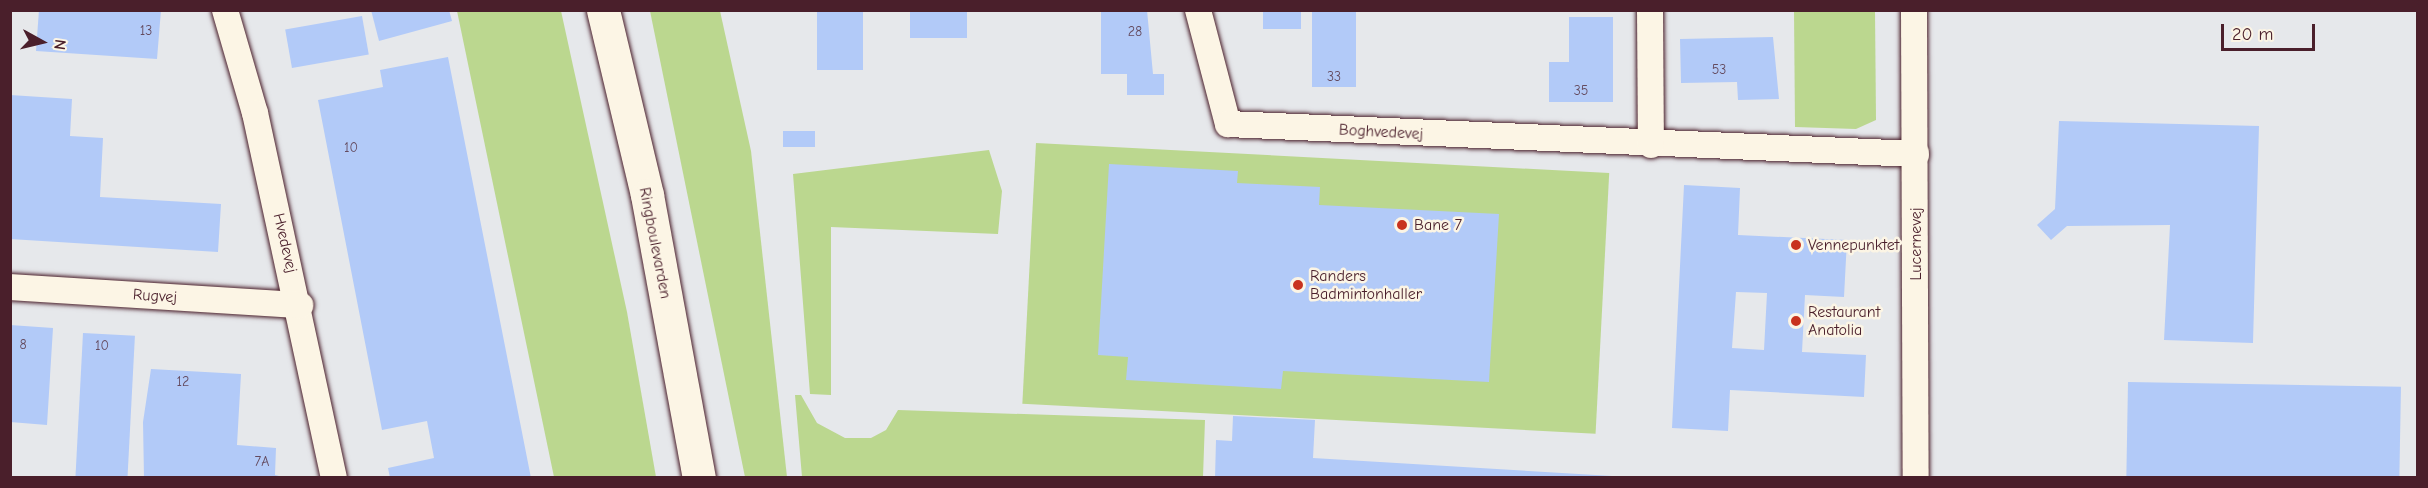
<!DOCTYPE html>
<html>
<head>
<meta charset="utf-8">
<style>
	body { margin:0 }
	#map { position:relative; width:2428px; height:488px; overflow:hidden; background:#e6e8eb; font-family:"Comic Neue",sans-serif }
	div>[style] { position:absolute }
	.green>* { inset:0; background:#bbd78f; transform-origin:0 0 }
	.building>* { inset:0; background:#b2caf8; transform-origin:0 0 }
	.roads { filter:drop-shadow(0 0 2px #4a1f2b) drop-shadow(0 0 2px #4a1f2b) }
	.minor>* { height:26px; margin:-13px; padding:0 13px; transform-origin:13px; border-radius:13px; background:#fcf5e5 }
	.secondary>* { height:33px; margin:-16.5px; padding:0 16.5px; transform-origin:16.5px; border-radius:16.5px; background:#fcf5e5 }
	.dots>* { width:16px; height:16px; translate:-50% -50%; box-sizing:border-box; border:3px solid #fcf5e5; border-radius:50% }
	span { translate:-50% -50%; white-space:nowrap; text-align:center; line-height:1.15; -webkit-text-stroke:5px #fcf5e5; paint-order:stroke }
	.number-label { font-size:14px; color:#644a5e }
	.number-label span { -webkit-text-stroke-width:0 }
	.street-label { font-size:16px; color:#4a1f2b }
	.poi-label { font-size:16px; color:#4a1f2b }
	.left { translate:0 -50%; text-align:left }
	.frame { position:absolute; inset:0; border:12px solid #4a1f2b; pointer-events:none }
	.north { position:absolute; left:12px; top:12px; width:60px; height:60px; -webkit-text-stroke:4px #fcf5e5; paint-order:stroke; rotate:98deg; font-size:16px; font-weight:700; line-height:24px; text-align:center; color:#4a1f2b }
	.north::after { content:''; display:block; margin:auto; width:21px; height:27px; background:#4a1f2b; clip-path:polygon(50% 0,100% 100%,50% 72%,0 100%) }
	.scale { position:absolute; left:2221px; top:24px; width:94px; height:27px; box-sizing:border-box; border:3px solid #4a1f2b; border-top:0; padding-left:8px; font-size:18px; line-height:21px; white-space:nowrap; color:#4a1f2b; -webkit-text-stroke:4px #fcf5e5; paint-order:stroke }
</style>
</head>
<body>
<div id="map">
	<div class="green">
		<div style="clip-path:polygon(457px 11px,561px 11px,627px 312px,656px 477px,554px 477px)"></div>
		<div style="clip-path:polygon(650px 11px,720px 11px,751px 151px,787px 477px,745px 477px)"></div>
		<div style="clip-path:polygon(1794px 11px,1875px 11px,1876px 120px,1856px 129px,1795px 127px)"></div>
		<div style="left:1036px;top:143px;width:574px;height:261px;rotate:3deg"></div>
		<div style="clip-path:polygon(989px 150px,1002px 191px,998px 234px,831px 227px,831px 395px,810px 394px,793px 174px)"></div>
		<div style="clip-path:polygon(795px 395px,801px 395px,817px 423px,845px 438px,871px 438px,886px 430px,898px 410px,1205px 420px,1203px 477px,802px 477px)"></div>
	</div>
	<div class="building">
		<div style="clip-path:polygon(39px 10px,161px 10px,157px 59px,36px 51px)"></div>
		<div style="clip-path:polygon(371px 10px,449px 10px,452px 21px,379px 41px)"></div>
		<div style="left:817px;top:10px;width:46px;height:60px"></div>
		<div style="left:910px;top:10px;width:57px;height:28px"></div>
		<div style="clip-path:polygon(1101px 10px,1147px 10px,1153px 74px,1164px 74px,1164px 95px,1127px 95px,1127px 74px,1101px 74px)"></div>
		<div style="left:1263px;top:10px;width:38px;height:19px"></div>
		<div style="left:1312px;top:10px;width:44px;height:77px"></div>
		<div style="left:362px;top:16px;width:39px;height:78px;rotate:80deg"></div>
		<div style="clip-path:polygon(1569px 17px,1613px 17px,1613px 102px,1549px 102px,1549px 62px,1569px 62px)"></div>
		<div style="clip-path:polygon(1773px 37px,1779px 99px,1738px 100px,1737px 82px,1681px 83px,1680px 39px)"></div>
		<div style="clip-path:polygon(448px 57px,531px 478px,390px 478px,388px 468px,434px 458px,427px 421px,382px 430px,318px 100px,383px 87px,380px 70px)"></div>
		<div style="clip-path:polygon(10px 95px,72px 99px,70px 136px,103px 138px,100px 197px,221px 204px,218px 252px,10px 239px)"></div>
		<div style="clip-path:polygon(2059px 121px,2259px 126px,2253px 343px,2164px 340px,2170px 225px,2067px 226px,2051px 240px,2037px 225px,2055px 209px)"></div>
		<div style="left:783px;top:131px;width:32px;height:16px"></div>
		<div style="clip-path:polygon(1109px 164px,1238px 171px,1237px 183px,1320px 187px,1319px 205px,1499px 214px,1489px 382px,1283px 371px,1281px 389px,1126px 380px,1128px 357px,1098px 355px)"></div>
		<div style="clip-path:polygon(evenodd,1684px 185px,1740px 188px,1738px 235px,1847px 240px,1844px 297px,1805px 295px,1802px 352px,1866px 355px,1864px 397px,1730px 390px,1728px 431px,1672px 428px,1684px 185px,1736px 292px,1767px 293px,1764px 350px,1732px 348px,1736px 292px)"></div>
		<div style="clip-path:polygon(10px 325px,53px 328px,47px 425px,10px 422px)"></div>
		<div style="left:83px;top:333px;width:52px;height:145px;rotate:3deg"></div>
		<div style="clip-path:polygon(151px 369px,241px 374px,237px 445px,276px 448px,275px 475px,287px 478px,144px 478px,143px 422px)"></div>
		<div style="left:2128px;top:382px;width:273px;height:96px;rotate:1deg"></div>
		<div style="clip-path:polygon(1233px 416px,1315px 420px,1313px 458px,1646px 478px,1215px 478px,1216px 440px,1232px 441px)"></div>
	</div>
	<div class="roads">
		<div class="minor">
			<div style="left:225px;top:10px;width:107px;rotate:73.8deg"></div>
			<div style="left:255px;top:113px;width:373px;rotate:77.8deg"></div>
			<div style="left:1198px;top:10px;width:118px;rotate:75.3deg"></div>
			<div style="left:1228px;top:124px;width:689px;rotate:2.5deg"></div>
			<div style="left:1650px;top:10px;width:135px;rotate:89.6deg"></div>
			<div style="left:1914px;top:10px;width:468px;rotate:89.8deg"></div>
			<div style="left:10px;top:287px;width:291px;rotate:3.6deg"></div>
		</div>
		<div class="secondary">
			<div style="left:603px;top:10px;width:190px;rotate:76.6deg"></div>
			<div style="left:647px;top:195px;width:288px;rotate:79.6deg"></div>
		</div>
	</div>
	<div class="dots">
		<div style="left:1402px;top:225px;background:#c8321e"></div>
		<div style="left:1796px;top:245px;background:#c8321e"></div>
		<div style="left:1298px;top:285px;background:#c8321e"></div>
		<div style="left:1796px;top:321px;background:#c8321e"></div>
	</div>
	<div class="number-label">
		<span style="left:146px;top:31px">13</span>
		<span style="left:1135px;top:32px">28</span>
		<span style="left:1719px;top:70px">53</span>
		<span style="left:1334px;top:77px">33</span>
		<span style="left:1581px;top:91px">35</span>
		<span style="left:351px;top:148px">10</span>
		<span style="left:23px;top:345px">8</span>
		<span style="left:102px;top:346px">10</span>
		<span style="left:183px;top:382px">12</span>
		<span style="left:262px;top:462px">7A</span>
	</div>
	<div class="street-label">
		<span style="left:1381px;top:132px;rotate:3deg">Boghvedevej</span>
		<span style="left:285px;top:243px;rotate:77deg">Hvedevej</span>
		<span style="left:655px;top:243px;rotate:79deg">Ringboulevarden</span>
		<span style="left:1916px;top:244px;rotate:-90deg">Lucernevej</span>
		<span style="left:155px;top:296px;rotate:4deg">Rugvej</span>
	</div>
	<div class="poi-label">
		<span class="left" style="left:1414px;top:225px">Bane 7</span>
		<span class="left" style="left:1808px;top:245px">Vennepunktet</span>
		<span class="left" style="left:1310px;top:285px">Randers<br>Badmintonhaller</span>
		<span class="left" style="left:1808px;top:321px">Restaurant<br>Anatolia</span>
	</div>
	<div class="frame"></div>
	<div class="north">N</div>
	<div class="scale">20 m</div>
</div>
</body>
</html>
